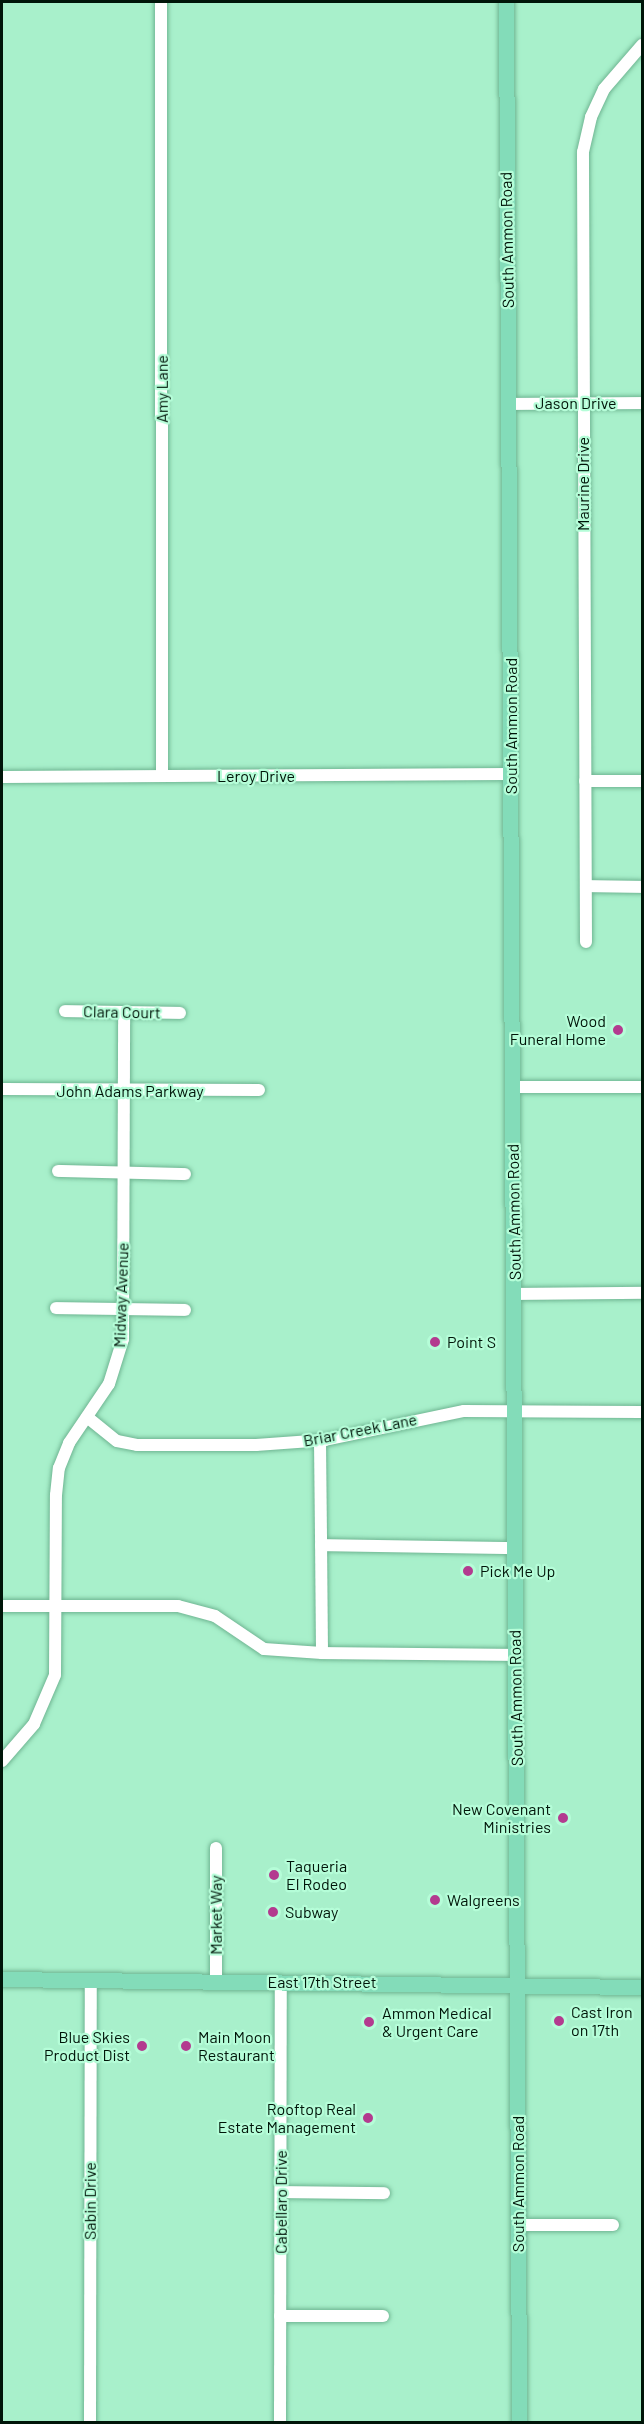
<!DOCTYPE html>
<html>
<head>
<meta charset="utf-8">
<style>
	body { margin:0 }
	#map { position:relative; width:644px; height:2424px; overflow:hidden; background:#a8f0cb; font-family:Barlow,sans-serif }
	div>[style] { position:absolute }
	.roads { filter:drop-shadow(0 0 2px #6fb592) drop-shadow(0 0 2px #6fb592) }
	.minor>* { height:12px; margin:-6px; padding:0 6px; transform-origin:6px; border-radius:6px; background:#fff }
	.major>* { height:15px; margin:-7.5px; padding:0 7.5px; transform-origin:7.5px; border-radius:7.5px; background:#83dcb9 }
	.dots>* { width:16px; height:16px; translate:-50% -50%; box-sizing:border-box; border:3px solid #b5fdd8; border-radius:50% }
	span { translate:-50% -50%; white-space:nowrap; text-align:center; line-height:1.15; -webkit-text-stroke:4.5px #b5fdd8; paint-order:stroke }
	.street-label { font-size:16px; color:#001509 }
	.poi-label { font-size:16px; color:#001509 }
	.right { translate:-100% -50%; text-align:right }
	.left { translate:0 -50%; text-align:left }
	.frame { position:absolute; inset:0; border:3px solid #001509; pointer-events:none }
</style>
</head>
<body>
<div id="map">
	<div class="roads">
		<div class="minor">
			<div style="left:161px;top:2px;width:774px;rotate:89.93deg"></div>
			<div style="left:510px;top:404px;width:132px;rotate:-0.4deg"></div>
			<div style="left:2px;top:777px;width:509px;rotate:-0.34deg"></div>
			<div style="left:585px;top:781px;width:57px"></div>
			<div style="left:586px;top:886px;width:56px;rotate:1deg"></div>
			<div style="left:586px;top:942px;width:790px;rotate:-90.22deg"></div>
			<div style="left:583px;top:152px;width:36px;rotate:-77deg"></div>
			<div style="left:591px;top:117px;width:31px;rotate:-65deg"></div>
			<div style="left:604px;top:89px;width:58px;rotate:-49.2deg"></div>
			<div style="left:65px;top:1011px;width:115px;rotate:1deg"></div>
			<div style="left:513px;top:1087px;width:129px"></div>
			<div style="left:2px;top:1089px;width:257px;rotate:0.2deg"></div>
			<div style="left:58px;top:1171px;width:127px;rotate:1.4deg"></div>
			<div style="left:515px;top:1294px;width:127px;rotate:-0.5deg"></div>
			<div style="left:56px;top:1308px;width:129px;rotate:0.9deg"></div>
			<div style="left:87px;top:1417px;width:38px;rotate:39deg"></div>
			<div style="left:117px;top:1441px;width:20px;rotate:11deg"></div>
			<div style="left:137px;top:1445px;width:119px"></div>
			<div style="left:256px;top:1445px;width:69px;rotate:-4.1deg"></div>
			<div style="left:325px;top:1440px;width:142px;rotate:-11.8deg"></div>
			<div style="left:464px;top:1411px;width:178px;rotate:0.3deg"></div>
			<div style="left:320px;top:1441px;width:104px;rotate:89.4deg"></div>
			<div style="left:321px;top:1545px;width:193px;rotate:0.9deg"></div>
			<div style="left:2px;top:1606px;width:176px"></div>
			<div style="left:178px;top:1606px;width:38px;rotate:15deg"></div>
			<div style="left:215px;top:1616px;width:59px;rotate:34deg"></div>
			<div style="left:264px;top:1649px;width:58px;rotate:3.9deg"></div>
			<div style="left:322px;top:1653px;width:108px;rotate:-90.5deg"></div>
			<div style="left:322px;top:1653px;width:194px;rotate:0.6deg"></div>
			<div style="left:2px;top:1761px;width:49px;rotate:-49.1deg"></div>
			<div style="left:34px;top:1724px;width:53px;rotate:-66.8deg"></div>
			<div style="left:55px;top:1675px;width:180px;rotate:-89.7deg"></div>
			<div style="left:56px;top:1495px;width:27px;rotate:-84deg"></div>
			<div style="left:59px;top:1468px;width:27px;rotate:-68deg"></div>
			<div style="left:69px;top:1443px;width:71px;rotate:-55.9deg"></div>
			<div style="left:109px;top:1384px;width:47px;rotate:-72.7deg"></div>
			<div style="left:123px;top:1339px;width:326px;rotate:-89.8deg"></div>
			<div style="left:216px;top:1848px;width:133px;rotate:90deg"></div>
			<div style="left:281px;top:2192px;width:103px;rotate:0.6deg"></div>
			<div style="left:518px;top:2225px;width:95px"></div>
			<div style="left:280px;top:2316px;width:103px"></div>
			<div style="left:90px;top:2422px;width:442px;rotate:-89.9deg"></div>
			<div style="left:280px;top:2422px;width:440px;rotate:-89.9deg"></div>
		</div>
		<div class="major">
			<div style="left:506px;top:2px;width:2420px;rotate:89.69deg"></div>
			<div style="left:2px;top:1979px;width:640px;rotate:0.72deg"></div>
		</div>
	</div>
	<div class="dots">
		<div style="left:618px;top:1030px;background:#b33b8f"></div>
		<div style="left:435px;top:1342px;background:#b33b8f"></div>
		<div style="left:468px;top:1571px;background:#b33b8f"></div>
		<div style="left:563px;top:1818px;background:#b33b8f"></div>
		<div style="left:274px;top:1875px;background:#b33b8f"></div>
		<div style="left:435px;top:1900px;background:#b33b8f"></div>
		<div style="left:273px;top:1912px;background:#b33b8f"></div>
		<div style="left:559px;top:2021px;background:#b33b8f"></div>
		<div style="left:369px;top:2022px;background:#b33b8f"></div>
		<div style="left:142px;top:2046px;background:#b33b8f"></div>
		<div style="left:186px;top:2046px;background:#b33b8f"></div>
		<div style="left:368px;top:2118px;background:#b33b8f"></div>
	</div>
	<div class="street-label">
		<span style="left:507px;top:240px;rotate:-91deg">South Ammon Road</span>
		<span style="left:162px;top:389px;rotate:-90deg">Amy Lane</span>
		<span style="left:576px;top:403px">Jason Drive</span>
		<span style="left:583px;top:484px;rotate:-90deg">Maurine Drive</span>
		<span style="left:511px;top:726px;rotate:-90deg">South Ammon Road</span>
		<span style="left:256px;top:776px">Leroy Drive</span>
		<span style="left:122px;top:1012px;rotate:1deg">Clara Court</span>
		<span style="left:130px;top:1091px">John Adams Parkway</span>
		<span style="left:514px;top:1212px;rotate:-91deg">South Ammon Road</span>
		<span style="left:121px;top:1295px;rotate:-88deg">Midway Avenue</span>
		<span style="left:360px;top:1430px;rotate:-11deg">Briar Creek Lane</span>
		<span style="left:516px;top:1698px;rotate:-91deg">South Ammon Road</span>
		<span style="left:216px;top:1915px;rotate:-90deg">Market Way</span>
		<span style="left:322px;top:1982px">East 17th Street</span>
		<span style="left:518px;top:2184px;rotate:-90deg">South Ammon Road</span>
		<span style="left:90px;top:2201px;rotate:-90deg">Sabin Drive</span>
		<span style="left:281px;top:2202px;rotate:-90deg">Cabellaro Drive</span>
	</div>
	<div class="poi-label">
		<span class="right" style="left:606px;top:1030px">Wood<br>Funeral Home</span>
		<span class="left" style="left:447px;top:1342px">Point S</span>
		<span class="left" style="left:480px;top:1571px">Pick Me Up</span>
		<span class="right" style="left:551px;top:1818px">New Covenant<br>Ministries</span>
		<span class="left" style="left:286px;top:1875px">Taqueria<br>El Rodeo</span>
		<span class="left" style="left:447px;top:1900px">Walgreens</span>
		<span class="left" style="left:285px;top:1912px">Subway</span>
		<span class="left" style="left:571px;top:2021px">Cast Iron<br>on 17th</span>
		<span class="left" style="left:382px;top:2022px">Ammon Medical<br>&amp; Urgent Care</span>
		<span class="right" style="left:130px;top:2046px">Blue Skies<br>Product Dist</span>
		<span class="left" style="left:198px;top:2046px">Main Moon<br>Restaurant</span>
		<span class="right" style="left:356px;top:2118px">Rooftop Real<br>Estate Management</span>
	</div>
	<div class="frame"></div>
</div>
</body>
</html>
